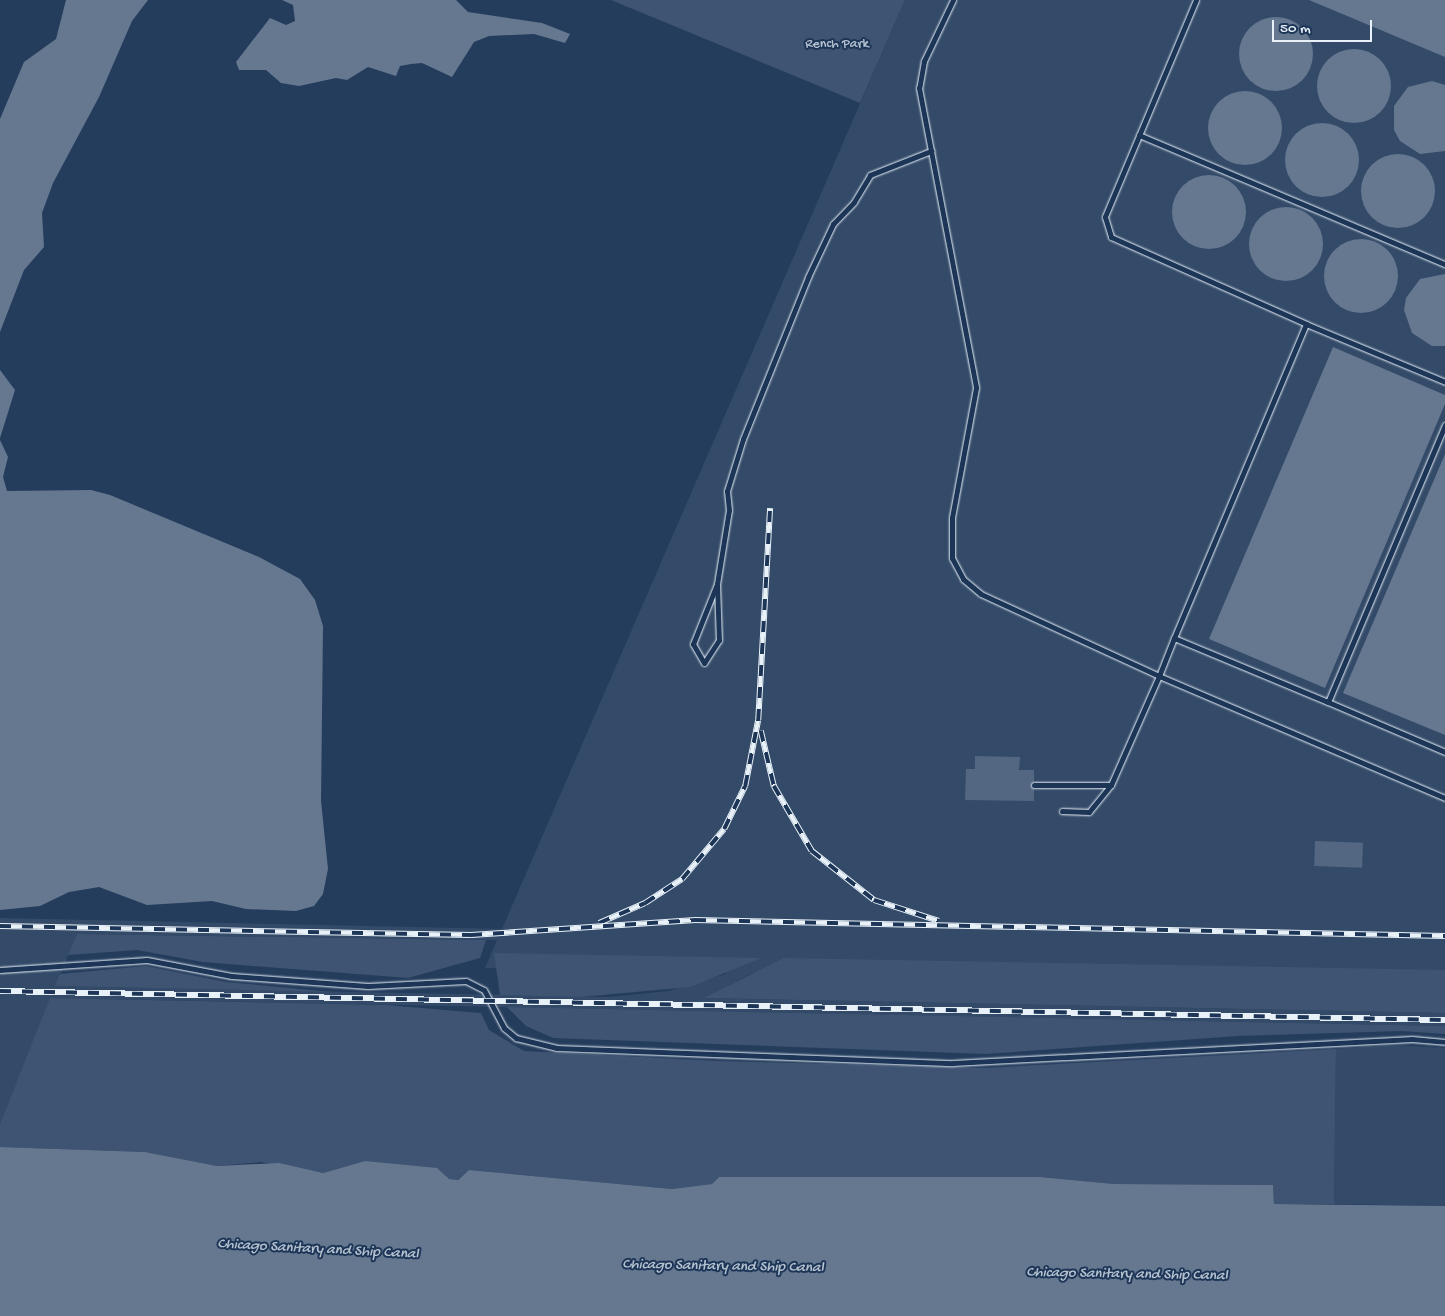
<!DOCTYPE html>
<html>
<head>
<meta charset="utf-8">
<style>
	body { margin:0 }
	#map { position:relative; width:1445px; height:1316px; overflow:hidden; background:#253d5d; font-family:"Gochi Hand",sans-serif }
	div>[style] { position:absolute }
	.built>* { inset:0; background:#334a68 }
	.green>* { inset:0; background:#3e5472 }
	.water>* { inset:0; background:#657890 }
	.round { border-radius:50% }
	.building>* { inset:0; background:#536782; transform-origin:0 0 }
	.roads { filter:drop-shadow(0 0 1px #e8f1f8) drop-shadow(0 0 1px #e8f1f8) }
	.service>* { height:5px; margin:-2.5px; padding:0 2.5px; transform-origin:2.5px; border-radius:2.5px; background:#1d3557 }
	.rail>* { height:5.5px; margin-top:-2.75px; transform-origin:0; background:repeating-linear-gradient(90deg,#1d3557 0 11px,#e8f1f8 0 22px); box-sizing:border-box; border-block:1px solid #e8f1f8 }
	span { translate:-50% -50%; white-space:nowrap; text-align:center; line-height:1.15; -webkit-text-stroke:4px #1d3557; paint-order:stroke }
	.park-label { font-size:14px; color:#b5c2d0 }
	.water-label { font-size:15px; color:#b4c1ce; font-style:italic }
	.scale { position:absolute; left:1272px; top:20px; width:100px; height:22px; box-sizing:border-box; border:2px solid #e8f1f8; border-top:0; padding-left:6px; font-size:15px; line-height:18px; white-space:nowrap; color:#e8f1f8; -webkit-text-stroke:4px #1d3557; paint-order:stroke }
</style>
</head>
<body>
<div id="map">
	<div class="built">
		<div style="clip-path:polygon(evenodd,905px 0,1445px 0,1445px 988px,753px 973px,705px 998px,1445px 1013px,1445px 1026px,51px 998px,0 1124px,0 918px,502px 929px,905px 0,77px 934px,497px 940px,485px 968px,729px 973px,668px 991px,609px 997px,56px 986px,77px 934px)"></div>
		<div style="clip-path:polygon(1395px 1045px,1445px 1048px,1445px 1206px,1334px 1204px,1336px 1049px)"></div>
	</div>
	<div class="green">
		<div style="clip-path:polygon(611px 0,905px 0,860px 103px)"></div>
		<div style="clip-path:polygon(77px 934px,486px 940px,480px 958px,408px 978px,203px 962px,137px 950px,68px 955px)"></div>
		<div style="clip-path:polygon(494px 953px,762px 958px,690px 987px,580px 997px,500px 995px)"></div>
		<div style="clip-path:polygon(784px 958px,1445px 970px,1445px 1013px,704px 998px)"></div>
		<div style="clip-path:polygon(146px 966px,226px 982px,332px 992px,55px 986px,60px 974px)"></div>
		<div style="clip-path:polygon(50px 998px,386px 1005px,481px 1013px,489px 1030px,524px 1051px,717px 1061px,986px 1068px,1336px 1049px,1334px 1204px,1274px 1204px,1273px 1185px,1114px 1184px,1040px 1177px,719px 1177px,712px 1184px,672px 1189px,469px 1170px,457px 1180px,449px 1179px,365px 1161px,323px 1173px,261px 1162px,217px 1166px,145px 1152px,0 1147px,0 1124px)"></div>
		<div style="clip-path:polygon(507px 1007px,1445px 1026px,1445px 1034px,1401px 1031px,1238px 1036px,986px 1054px,553px 1038px,526px 1026px)"></div>
	</div>
	<div class="water">
		<div style="clip-path:polygon(66px 0,148px 0,132px 21px,99px 97px,53px 183px,42px 213px,44px 247px,24px 270px,0 332px,0 119px,24px 62px,56px 39px)"></div>
		<div style="clip-path:polygon(282px 0,456px 0,468px 12px,542px 23px,570px 34px,565px 43px,534px 34px,489px 36px,474px 42px,452px 77px,422px 63px,411px 64px,400px 66px,396px 76px,368px 67px,347px 80px,336px 78px,299px 86px,281px 83px,266px 70px,239px 70px,236px 62px,270px 18px,286px 25px,295px 21px,293px 5px)"></div>
		<div style="clip-path:polygon(1309px 0,1445px 0,1445px 57px)"></div>
		<div class="round" style="left:1239px;top:17px;width:74px;height:74px"></div>
		<div class="round" style="left:1317px;top:49px;width:74px;height:74px"></div>
		<div style="clip-path:polygon(1432px 81px,1445px 85px,1445px 151px,1420px 154px,1400px 141px,1394px 130px,1394px 106px,1408px 87px)"></div>
		<div class="round" style="left:1208px;top:91px;width:74px;height:74px"></div>
		<div class="round" style="left:1285px;top:123px;width:74px;height:74px"></div>
		<div class="round" style="left:1361px;top:154px;width:74px;height:74px"></div>
		<div class="round" style="left:1172px;top:175px;width:74px;height:74px"></div>
		<div class="round" style="left:1249px;top:207px;width:74px;height:74px"></div>
		<div class="round" style="left:1324px;top:239px;width:74px;height:74px"></div>
		<div style="clip-path:polygon(1445px 274px,1445px 346px,1432px 346px,1412px 333px,1404px 310px,1406px 298px,1420px 279px)"></div>
		<div style="clip-path:polygon(1333px 347px,1445px 395px,1445px 404px,1325px 688px,1209px 639px)"></div>
		<div style="clip-path:polygon(0 370px,15px 390px,0 438px)"></div>
		<div style="clip-path:polygon(0 440px,8px 457px,3px 477px,7px 491px,91px 490px,110px 495px,259px 557px,300px 579px,315px 600px,323px 626px,321px 801px,328px 869px,323px 894px,314px 906px,296px 911px,246px 909px,212px 901px,147px 905px,99px 887px,69px 892px,40px 906px,0 910px)"></div>
		<div style="clip-path:polygon(1445px 454px,1445px 735px,1343px 693px)"></div>
		<div style="clip-path:polygon(0 1147px,145px 1152px,217px 1166px,279px 1163px,323px 1173px,365px 1161px,437px 1168px,449px 1179px,458px 1180px,469px 1170px,672px 1189px,712px 1184px,719px 1177px,1040px 1177px,1114px 1184px,1273px 1185px,1274px 1204px,1445px 1206px,1445px 1316px,0 1316px)"></div>
	</div>
	<div class="building">
		<div style="clip-path:polygon(975px 756px,1020px 757px,1019px 770px,1034px 770px,1034px 801px,965px 800px,966px 769px,975px 769px)"></div>
		<div style="left:1315px;top:841px;width:48px;height:25px;rotate:2deg"></div>
	</div>
	<div class="roads">
		<div class="service">
			<div style="left:953px;top:0;width:68px;rotate:115.4deg"></div>
			<div style="left:924px;top:61px;width:27px;rotate:100deg"></div>
			<div style="left:919px;top:88px;width:305px;rotate:79.2deg"></div>
			<div style="left:976px;top:388px;width:132px;rotate:100.5deg"></div>
			<div style="left:952px;top:518px;width:40px;rotate:90deg"></div>
			<div style="left:952px;top:558px;width:24px;rotate:62deg"></div>
			<div style="left:963px;top:579px;width:23px;rotate:40deg"></div>
			<div style="left:981px;top:594px;width:196px;rotate:24.7deg"></div>
			<div style="left:1159px;top:676px;width:119px;rotate:113.8deg"></div>
			<div style="left:1111px;top:785px;width:77px;rotate:180deg"></div>
			<div style="left:1196px;top:0;width:235px;rotate:112.8deg"></div>
			<div style="left:1105px;top:217px;width:21px;rotate:73deg"></div>
			<div style="left:1111px;top:237px;width:214px;rotate:24deg"></div>
			<div style="left:1306px;top:324px;width:341px;rotate:112.8deg"></div>
			<div style="left:1174px;top:638px;width:167px;rotate:22.6deg"></div>
			<div style="left:1328px;top:702px;width:301px;rotate:-67.1deg"></div>
			<div style="left:1139px;top:135px;width:332px;rotate:22.9deg"></div>
			<div style="left:1306px;top:324px;width:151px;rotate:22.6deg"></div>
			<div style="left:717px;top:584px;width:56px;rotate:88deg"></div>
			<div style="left:719px;top:640px;width:27px;rotate:123deg"></div>
			<div style="left:704px;top:663px;width:22px;rotate:-120deg"></div>
			<div style="left:693px;top:644px;width:65px;rotate:-68.2deg"></div>
			<div style="left:717px;top:584px;width:75px;rotate:-80.8deg"></div>
			<div style="left:729px;top:510px;width:19px;rotate:-96deg"></div>
			<div style="left:727px;top:491px;width:54px;rotate:-72.9deg"></div>
			<div style="left:743px;top:439px;width:175px;rotate:-68.1deg"></div>
			<div style="left:808px;top:277px;width:59px;rotate:-64.7deg"></div>
			<div style="left:833px;top:224px;width:30px;rotate:-46deg"></div>
			<div style="left:854px;top:202px;width:31px;rotate:-59deg"></div>
			<div style="left:870px;top:175px;width:66px;rotate:-21.5deg"></div>
			<div style="left:1174px;top:638px;width:41px;rotate:111.5deg"></div>
			<div style="left:1159px;top:676px;width:311px;rotate:23.1deg"></div>
			<div style="left:1328px;top:702px;width:127px;rotate:23.1deg"></div>
			<div style="left:1062px;top:811px;width:27px;rotate:2deg"></div>
			<div style="left:1089px;top:812px;width:35px;rotate:-51deg"></div>
			<div style="left:0;top:970px;width:147px;rotate:-3.9deg"></div>
			<div style="left:147px;top:960px;width:86px;rotate:10.7deg"></div>
			<div style="left:232px;top:976px;width:136px;rotate:4.2deg"></div>
			<div style="left:368px;top:986px;width:98px;rotate:-2.9deg"></div>
			<div style="left:466px;top:981px;width:20px;rotate:27deg"></div>
			<div style="left:484px;top:990px;width:43px;rotate:62.2deg"></div>
			<div style="left:504px;top:1028px;width:16px;rotate:40deg"></div>
			<div style="left:516px;top:1038px;width:42px;rotate:13.7deg"></div>
			<div style="left:557px;top:1048px;width:396px;rotate:2.2deg"></div>
			<div style="left:953px;top:1063px;width:460px;rotate:-3deg"></div>
			<div style="left:1412px;top:1039px;width:33px;rotate:5deg"></div>
		</div>
	</div>
	<div class="rail">
		<div style="left:761px;top:731px;width:57px;rotate:76.7deg"></div>
		<div style="left:774px;top:786px;width:75px;rotate:59.7deg"></div>
		<div style="left:812px;top:851px;width:79px;rotate:38.3deg"></div>
		<div style="left:874px;top:900px;width:68px;rotate:17.9deg"></div>
		<div style="left:599px;top:923px;width:50px;rotate:-23.5deg"></div>
		<div style="left:645px;top:903px;width:44px;rotate:-33deg"></div>
		<div style="left:682px;top:879px;width:65px;rotate:-50deg"></div>
		<div style="left:724px;top:829px;width:48px;rotate:-64deg"></div>
		<div style="left:745px;top:786px;width:67px;rotate:-78.9deg"></div>
		<div style="left:758px;top:720px;width:212px;rotate:-86.8deg"></div>
		<div style="left:0;top:926px;width:471px;rotate:1.1deg"></div>
		<div style="left:471px;top:935px;width:225px;rotate:-3.8deg"></div>
		<div style="left:695px;top:920px;width:750px;rotate:1.22deg"></div>
		<div style="left:0;top:991px;width:1445px;rotate:1.15deg"></div>
	</div>
	<div class="park-label">
		<span style="left:837px;top:45px">Rench Park</span>
	</div>
	<div class="water-label">
		<span style="left:318px;top:1250px;rotate:3deg">Chicago Sanitary and Ship Canal</span>
		<span style="left:723px;top:1267px;rotate:1deg">Chicago Sanitary and Ship Canal</span>
		<span style="left:1127px;top:1275px;rotate:1deg">Chicago Sanitary and Ship Canal</span>
	</div>
	<div class="scale">50 m</div>
</div>
</body>
</html>
